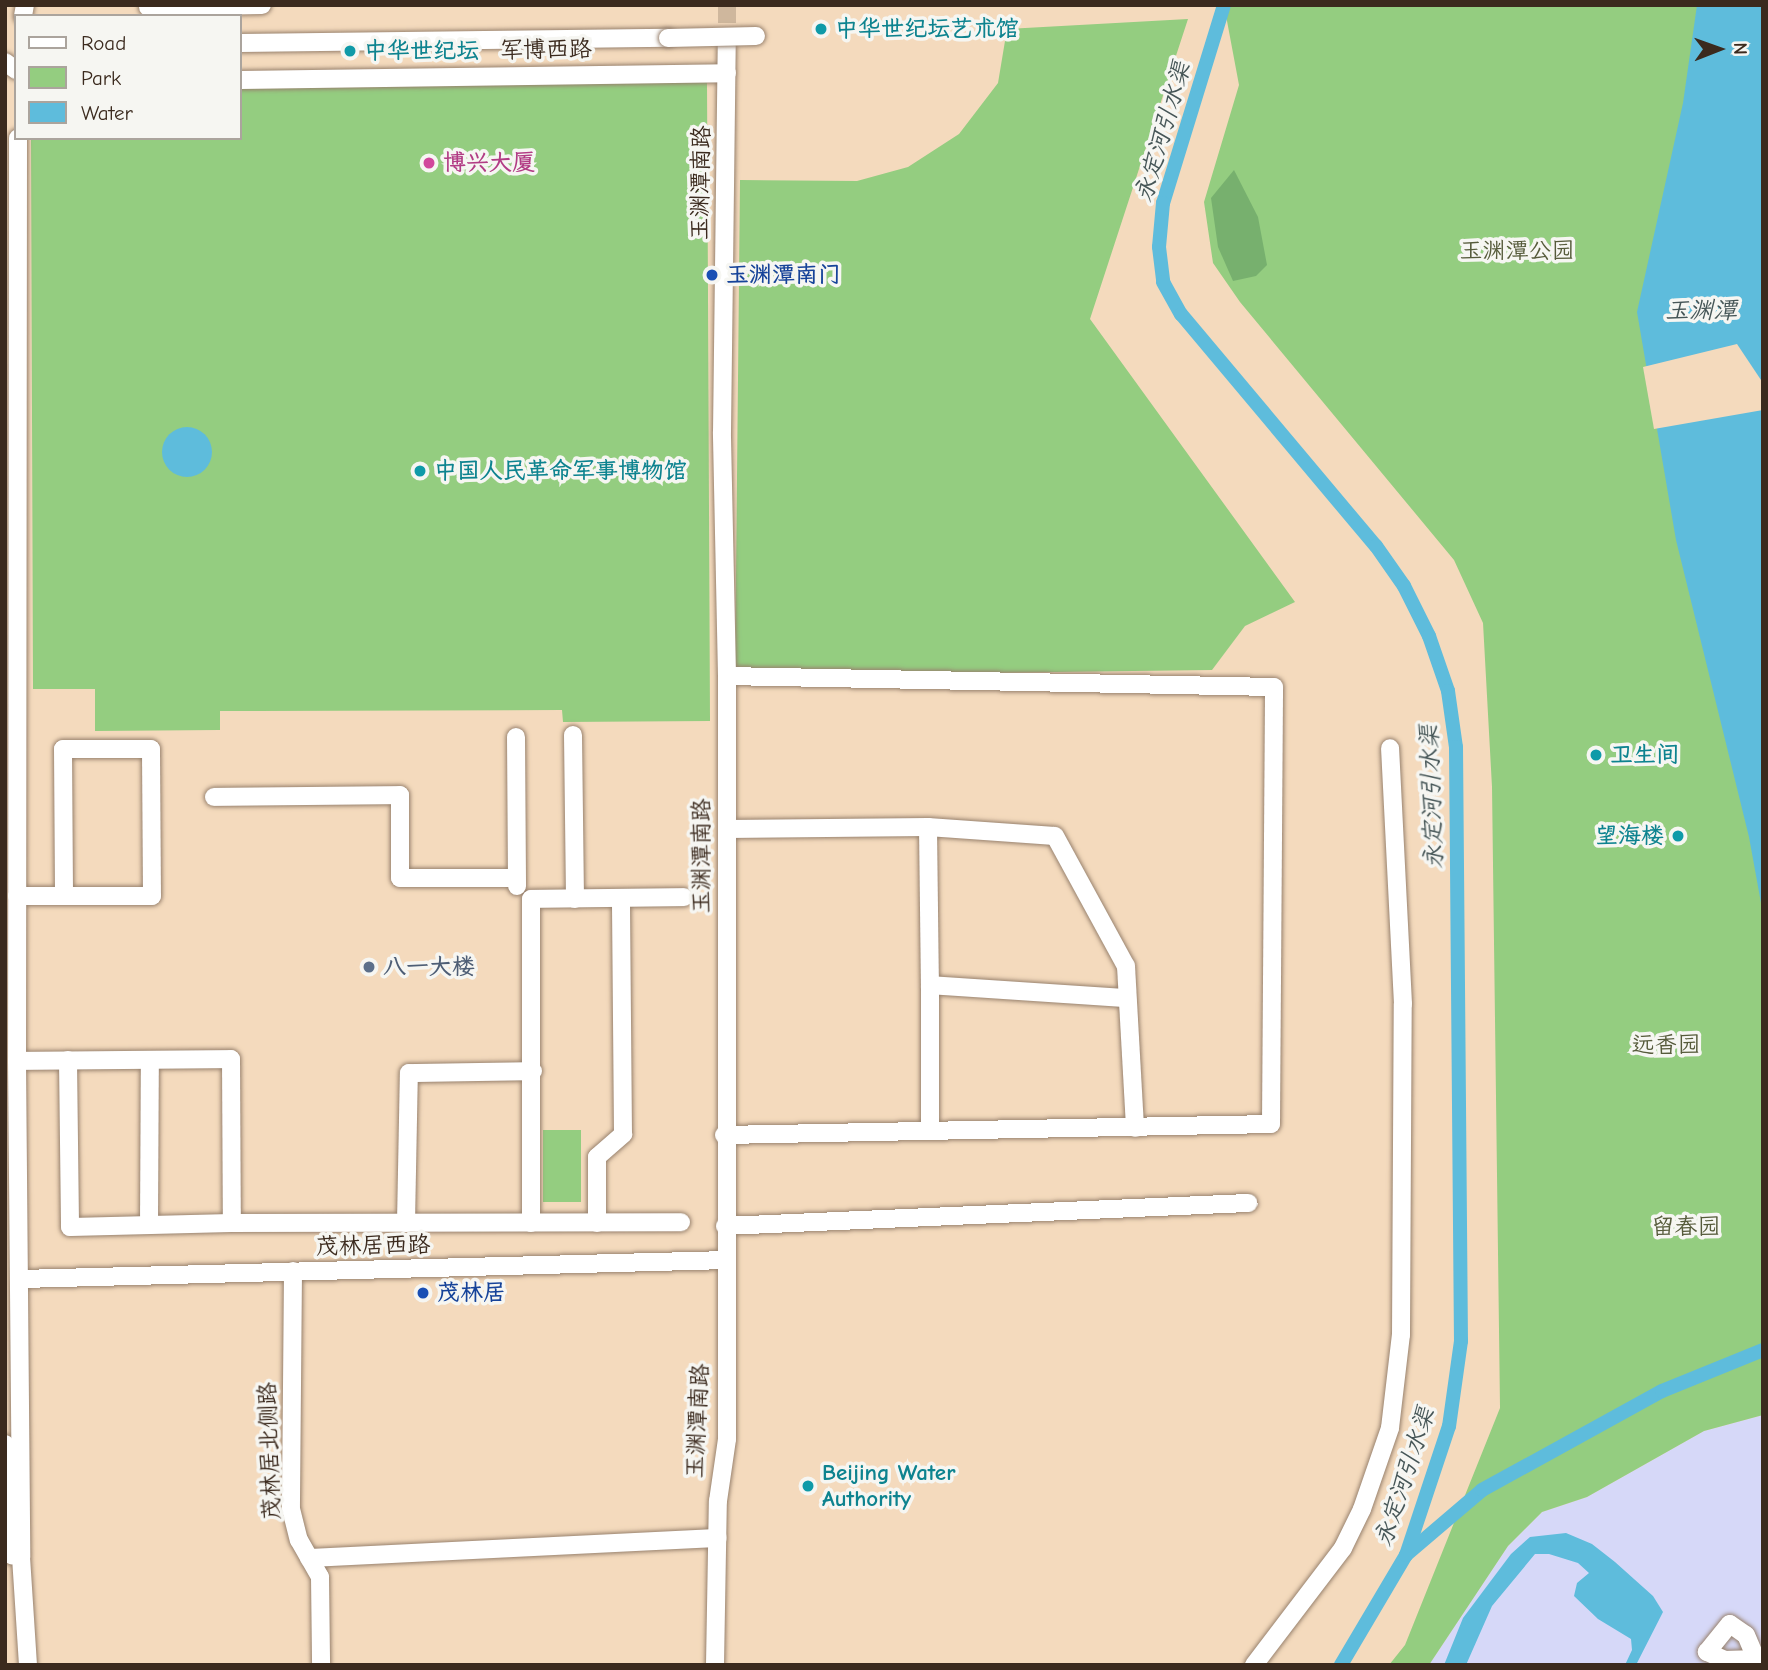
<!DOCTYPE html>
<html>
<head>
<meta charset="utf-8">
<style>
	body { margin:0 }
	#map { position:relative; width:1768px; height:1670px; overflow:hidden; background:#f4dabd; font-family:"Comic Neue","LXGW WenKai TC",sans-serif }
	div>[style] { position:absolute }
	.built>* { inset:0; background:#d6d8f8 }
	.green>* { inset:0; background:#94cd80; transform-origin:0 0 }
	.forest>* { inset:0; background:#77b06e }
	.water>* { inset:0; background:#5ebcdc }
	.round { border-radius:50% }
	.pier>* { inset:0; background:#f4dabd }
	.canal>* { height:14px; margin:-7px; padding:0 7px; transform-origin:7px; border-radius:7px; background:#5ebcdc }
	.minor-tunnel>* { height:18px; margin-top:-9px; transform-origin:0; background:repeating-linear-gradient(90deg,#cfb79d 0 18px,transparent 0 27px) }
	.roads { filter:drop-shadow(0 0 2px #98826e) drop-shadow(0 0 2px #98826e) }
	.minor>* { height:18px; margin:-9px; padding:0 9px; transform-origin:9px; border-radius:9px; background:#fff }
	.bridges { filter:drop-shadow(0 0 2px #98826e) drop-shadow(0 0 2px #98826e) }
	.minor-bridge>* { height:18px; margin:-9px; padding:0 9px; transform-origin:9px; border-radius:9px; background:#fff }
	.dots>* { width:19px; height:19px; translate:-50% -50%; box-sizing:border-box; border:4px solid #f6f6f2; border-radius:50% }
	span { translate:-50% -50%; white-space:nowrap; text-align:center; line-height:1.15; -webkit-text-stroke:7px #f6f6f2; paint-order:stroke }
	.culture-label { font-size:23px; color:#0d838f; font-weight:700 }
	.left { translate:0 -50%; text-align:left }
	.right { translate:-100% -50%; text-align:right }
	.street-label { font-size:23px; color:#3b2a1e }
	.hotel-label { font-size:23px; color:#b23c85; font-weight:700 }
	.park-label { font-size:23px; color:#565b3b }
	.transit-label { font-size:23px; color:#164399; font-weight:700 }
	.service-label { font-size:23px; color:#4e5e75; font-weight:700 }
	.water-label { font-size:24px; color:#465657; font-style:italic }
	.frame { position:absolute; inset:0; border:7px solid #3b2a1e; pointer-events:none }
	.legend { position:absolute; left:14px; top:14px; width:228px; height:126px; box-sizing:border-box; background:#f6f6f2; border:2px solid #aba49d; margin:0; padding:9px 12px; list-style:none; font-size:21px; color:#3b2a1e }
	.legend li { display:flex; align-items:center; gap:14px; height:35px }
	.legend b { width:35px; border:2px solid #aba49d }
	.north { position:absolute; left:1684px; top:14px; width:70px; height:70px; -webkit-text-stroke:5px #f6f6f2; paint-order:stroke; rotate:89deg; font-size:19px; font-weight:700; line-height:28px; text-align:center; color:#3b2a1e }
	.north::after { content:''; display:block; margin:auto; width:24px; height:32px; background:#3b2a1e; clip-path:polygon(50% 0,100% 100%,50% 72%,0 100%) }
</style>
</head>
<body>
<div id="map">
	<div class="built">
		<div style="clip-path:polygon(1763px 1415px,1763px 1665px,1429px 1665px,1508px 1546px,1542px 1512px,1587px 1497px,1704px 1431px)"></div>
	</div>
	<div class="green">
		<div style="clip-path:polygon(1224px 5px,1763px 5px,1763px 1415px,1704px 1431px,1587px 1497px,1542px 1512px,1508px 1546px,1429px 1665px,1389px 1665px,1405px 1645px,1500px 1408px,1492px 787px,1483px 623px,1454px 560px,1240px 302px,1213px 263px,1204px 202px,1239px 85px)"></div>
		<div style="clip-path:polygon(1188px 19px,1090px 319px,1295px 602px,1245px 626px,1212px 670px,735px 676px,740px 180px,857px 181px,908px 167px,959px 134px,998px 83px,1007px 29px)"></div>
		<div style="clip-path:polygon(707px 81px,710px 721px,563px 722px,562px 710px,220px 711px,220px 730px,95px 731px,95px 689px,33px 689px,31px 138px,240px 138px,240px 83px)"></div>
		<div style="left:543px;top:1130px;width:38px;height:72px"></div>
	</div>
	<div class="forest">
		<div style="clip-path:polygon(1234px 170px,1258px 217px,1267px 265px,1256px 276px,1233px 281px,1218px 247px,1211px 198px)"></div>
	</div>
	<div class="water">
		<div style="clip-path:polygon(1697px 5px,1763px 5px,1763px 914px,1749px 837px,1676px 540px,1637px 312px,1683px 103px)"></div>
		<div class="round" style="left:162px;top:427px;width:50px;height:50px"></div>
		<div style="clip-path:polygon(1566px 1533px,1592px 1544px,1615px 1562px,1653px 1596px,1663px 1612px,1636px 1665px,1625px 1665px,1632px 1650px,1631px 1639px,1598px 1619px,1574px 1596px,1577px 1583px,1589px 1573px,1578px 1563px,1549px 1554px,1535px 1554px,1492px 1606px,1466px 1665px,1444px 1665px,1463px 1618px,1511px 1554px,1530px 1537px)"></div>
	</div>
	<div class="pier">
		<div style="clip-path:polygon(1737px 344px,1763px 383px,1763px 410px,1654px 429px,1643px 367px)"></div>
	</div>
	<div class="canal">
		<div style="left:1224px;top:5px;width:207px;rotate:107.1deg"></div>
		<div style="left:1163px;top:203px;width:44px;rotate:95.2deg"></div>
		<div style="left:1159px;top:247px;width:35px;rotate:83deg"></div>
		<div style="left:1163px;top:282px;width:37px;rotate:61deg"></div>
		<div style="left:1181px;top:314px;width:303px;rotate:50deg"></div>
		<div style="left:1376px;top:546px;width:49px;rotate:55deg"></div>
		<div style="left:1404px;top:586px;width:56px;rotate:63.4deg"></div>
		<div style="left:1429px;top:636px;width:58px;rotate:70.9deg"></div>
		<div style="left:1448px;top:691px;width:57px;rotate:81.9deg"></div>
		<div style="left:1456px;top:747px;width:594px;rotate:89.52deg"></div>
		<div style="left:1461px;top:1341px;width:86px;rotate:98deg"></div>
		<div style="left:1449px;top:1426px;width:136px;rotate:108.4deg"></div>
		<div style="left:1406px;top:1555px;width:128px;rotate:120.6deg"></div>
		<div style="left:1406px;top:1555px;width:100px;rotate:-40.5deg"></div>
		<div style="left:1482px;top:1490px;width:205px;rotate:-28.8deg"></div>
		<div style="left:1662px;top:1391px;width:109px;rotate:-22.1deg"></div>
	</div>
	<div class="minor-tunnel">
		<div style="left:727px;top:5px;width:41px;rotate:90deg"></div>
	</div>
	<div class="roads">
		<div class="minor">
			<div style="left:148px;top:7px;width:114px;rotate:-1deg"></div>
			<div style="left:23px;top:16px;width:11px;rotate:-80deg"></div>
			<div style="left:240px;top:43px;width:428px;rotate:-0.7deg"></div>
			<div style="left:5px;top:62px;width:14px;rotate:36deg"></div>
			<div style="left:240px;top:80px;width:487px;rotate:-0.8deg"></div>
			<div style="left:18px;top:138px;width:923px;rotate:90.06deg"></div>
			<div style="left:17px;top:1061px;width:496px;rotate:89.5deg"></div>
			<div style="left:21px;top:1557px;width:108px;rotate:86.3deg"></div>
			<div style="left:573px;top:735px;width:164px;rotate:89.3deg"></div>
			<div style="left:516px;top:737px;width:149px;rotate:89.6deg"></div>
			<div style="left:214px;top:797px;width:186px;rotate:-0.6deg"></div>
			<div style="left:400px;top:795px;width:83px;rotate:90deg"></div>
			<div style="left:400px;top:878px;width:115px"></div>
			<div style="left:928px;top:827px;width:158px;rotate:89.3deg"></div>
			<div style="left:930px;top:985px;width:197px;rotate:3.8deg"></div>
			<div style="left:727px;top:829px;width:201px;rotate:-0.6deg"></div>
			<div style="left:928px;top:827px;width:127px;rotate:4.1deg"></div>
			<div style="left:1055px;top:836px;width:148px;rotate:61.4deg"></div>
			<div style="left:1126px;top:966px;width:162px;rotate:86.8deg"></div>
			<div style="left:17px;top:896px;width:135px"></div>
			<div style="left:152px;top:896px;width:147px;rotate:-90.4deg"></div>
			<div style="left:151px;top:749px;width:88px;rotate:180deg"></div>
			<div style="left:63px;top:749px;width:146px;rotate:89.6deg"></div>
			<div style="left:930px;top:985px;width:146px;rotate:90deg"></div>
			<div style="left:68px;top:1060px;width:167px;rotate:89.3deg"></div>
			<div style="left:70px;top:1227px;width:162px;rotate:-1.4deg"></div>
			<div style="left:17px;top:1061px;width:214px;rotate:-0.5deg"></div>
			<div style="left:231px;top:1059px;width:164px;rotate:89.7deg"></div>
			<div style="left:232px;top:1223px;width:449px;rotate:-0.1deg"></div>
			<div style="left:724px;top:1135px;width:547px;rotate:-1.15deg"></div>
			<div style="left:1271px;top:1124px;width:437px;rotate:-89.6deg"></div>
			<div style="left:1274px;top:687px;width:547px;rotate:-178.85deg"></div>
			<div style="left:406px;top:1223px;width:150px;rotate:-88.9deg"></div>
			<div style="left:409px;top:1073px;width:124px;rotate:-0.9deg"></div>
			<div style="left:531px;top:1223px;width:324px;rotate:-90deg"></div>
			<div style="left:531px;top:899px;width:153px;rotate:-0.7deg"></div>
			<div style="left:597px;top:1223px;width:66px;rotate:-90deg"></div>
			<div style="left:597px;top:1157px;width:35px;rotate:-41deg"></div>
			<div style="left:623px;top:1134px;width:236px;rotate:-90.5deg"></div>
			<div style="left:149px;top:1225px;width:165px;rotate:-89.7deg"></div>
			<div style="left:725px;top:1226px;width:524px;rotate:-2.52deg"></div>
			<div style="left:293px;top:1271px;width:238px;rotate:90.5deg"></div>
			<div style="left:291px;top:1509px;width:32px;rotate:76deg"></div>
			<div style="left:299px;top:1540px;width:43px;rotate:60.4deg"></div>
			<div style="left:320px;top:1577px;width:88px;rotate:89.3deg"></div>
			<div style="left:21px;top:1279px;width:705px;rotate:-1.54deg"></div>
			<div style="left:5px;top:1444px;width:55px;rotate:81.6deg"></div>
			<div style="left:5px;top:1512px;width:44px;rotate:80.8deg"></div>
			<div style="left:309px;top:1558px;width:409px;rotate:-2.8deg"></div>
			<div style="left:1730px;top:1624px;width:19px;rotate:35deg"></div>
			<div style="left:1746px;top:1635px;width:26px;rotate:67deg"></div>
			<div style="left:1756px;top:1659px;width:31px;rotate:178deg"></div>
			<div style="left:1725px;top:1660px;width:20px;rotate:-156deg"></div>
			<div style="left:1707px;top:1652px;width:36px;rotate:-51deg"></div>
			<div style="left:715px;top:1665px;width:164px;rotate:-89deg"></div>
			<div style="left:718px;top:1501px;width:63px;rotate:-81.7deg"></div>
			<div style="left:727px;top:1439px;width:763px;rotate:-90deg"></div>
			<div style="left:727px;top:676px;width:244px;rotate:-91.2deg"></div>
			<div style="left:722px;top:432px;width:386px;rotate:-89.3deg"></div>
			<div style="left:1254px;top:1665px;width:147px;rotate:-52.7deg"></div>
			<div style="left:1343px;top:1548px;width:43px;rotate:-64deg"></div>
			<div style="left:1362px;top:1509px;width:86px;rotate:-70.9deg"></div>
			<div style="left:1390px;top:1428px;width:94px;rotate:-83.3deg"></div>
			<div style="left:1401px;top:1335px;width:331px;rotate:-89.7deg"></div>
			<div style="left:1403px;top:1004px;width:256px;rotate:-92.9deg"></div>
		</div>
	</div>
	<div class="bridges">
		<div class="minor-bridge">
			<div style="left:668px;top:38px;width:88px;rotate:-1.3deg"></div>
		</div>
	</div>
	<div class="dots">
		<div style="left:821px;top:29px;background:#0f9aa8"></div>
		<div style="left:350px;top:51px;background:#0f9aa8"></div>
		<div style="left:429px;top:163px;background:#d1479c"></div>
		<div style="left:712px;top:275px;background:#1a4fb4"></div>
		<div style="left:420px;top:471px;background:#0f9aa8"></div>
		<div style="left:1596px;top:755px;background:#0f9aa8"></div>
		<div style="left:1678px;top:836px;background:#0f9aa8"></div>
		<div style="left:369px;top:967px;background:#5c6f8a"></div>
		<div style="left:423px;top:1293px;background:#1a4fb4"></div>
		<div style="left:808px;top:1486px;background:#0f9aa8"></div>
	</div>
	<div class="culture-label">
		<span class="left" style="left:835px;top:29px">中华世纪坛艺术馆</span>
		<span class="left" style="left:364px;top:51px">中华世纪坛</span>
		<span class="left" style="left:434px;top:471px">中国人民革命军事博物馆</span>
		<span class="left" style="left:1610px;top:755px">卫生间</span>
		<span class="right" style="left:1664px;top:836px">望海楼</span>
		<span class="left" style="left:822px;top:1486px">Beijing Water<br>Authority</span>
	</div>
	<div class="street-label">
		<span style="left:546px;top:50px;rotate:-1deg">军博西路</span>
		<span style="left:701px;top:183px;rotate:-89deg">玉渊潭南路</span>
		<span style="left:702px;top:856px;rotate:-90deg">玉渊潭南路</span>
		<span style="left:373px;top:1246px;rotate:-1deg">茂林居西路</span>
		<span style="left:698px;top:1421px;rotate:-87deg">玉渊潭南路</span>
		<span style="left:270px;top:1451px;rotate:-92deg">茂林居北侧路</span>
	</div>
	<div class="hotel-label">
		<span class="left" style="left:443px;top:163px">博兴大厦</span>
	</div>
	<div class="park-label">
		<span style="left:1517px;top:251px">玉渊潭公园</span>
		<span style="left:1666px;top:1045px">远香园</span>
		<span style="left:1686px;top:1227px">留春园</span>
	</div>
	<div class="transit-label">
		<span class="left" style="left:726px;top:275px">玉渊潭南门</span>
		<span class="left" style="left:437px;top:1293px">茂林居</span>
	</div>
	<div class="service-label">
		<span class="left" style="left:383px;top:967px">八一大楼</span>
	</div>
	<div class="water-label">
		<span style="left:1163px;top:132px;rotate:-74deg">永定河引水渠</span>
		<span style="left:1701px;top:311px">玉渊潭</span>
		<span style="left:1432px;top:797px;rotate:-92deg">永定河引水渠</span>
		<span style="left:1405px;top:1477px;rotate:-72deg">永定河引水渠</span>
	</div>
	<div class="frame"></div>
	<ul class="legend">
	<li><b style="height:9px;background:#fff"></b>Road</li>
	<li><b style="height:19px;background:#94cd80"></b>Park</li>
	<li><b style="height:19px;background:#5ebcdc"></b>Water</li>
	</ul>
	<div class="north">N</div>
</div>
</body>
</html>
